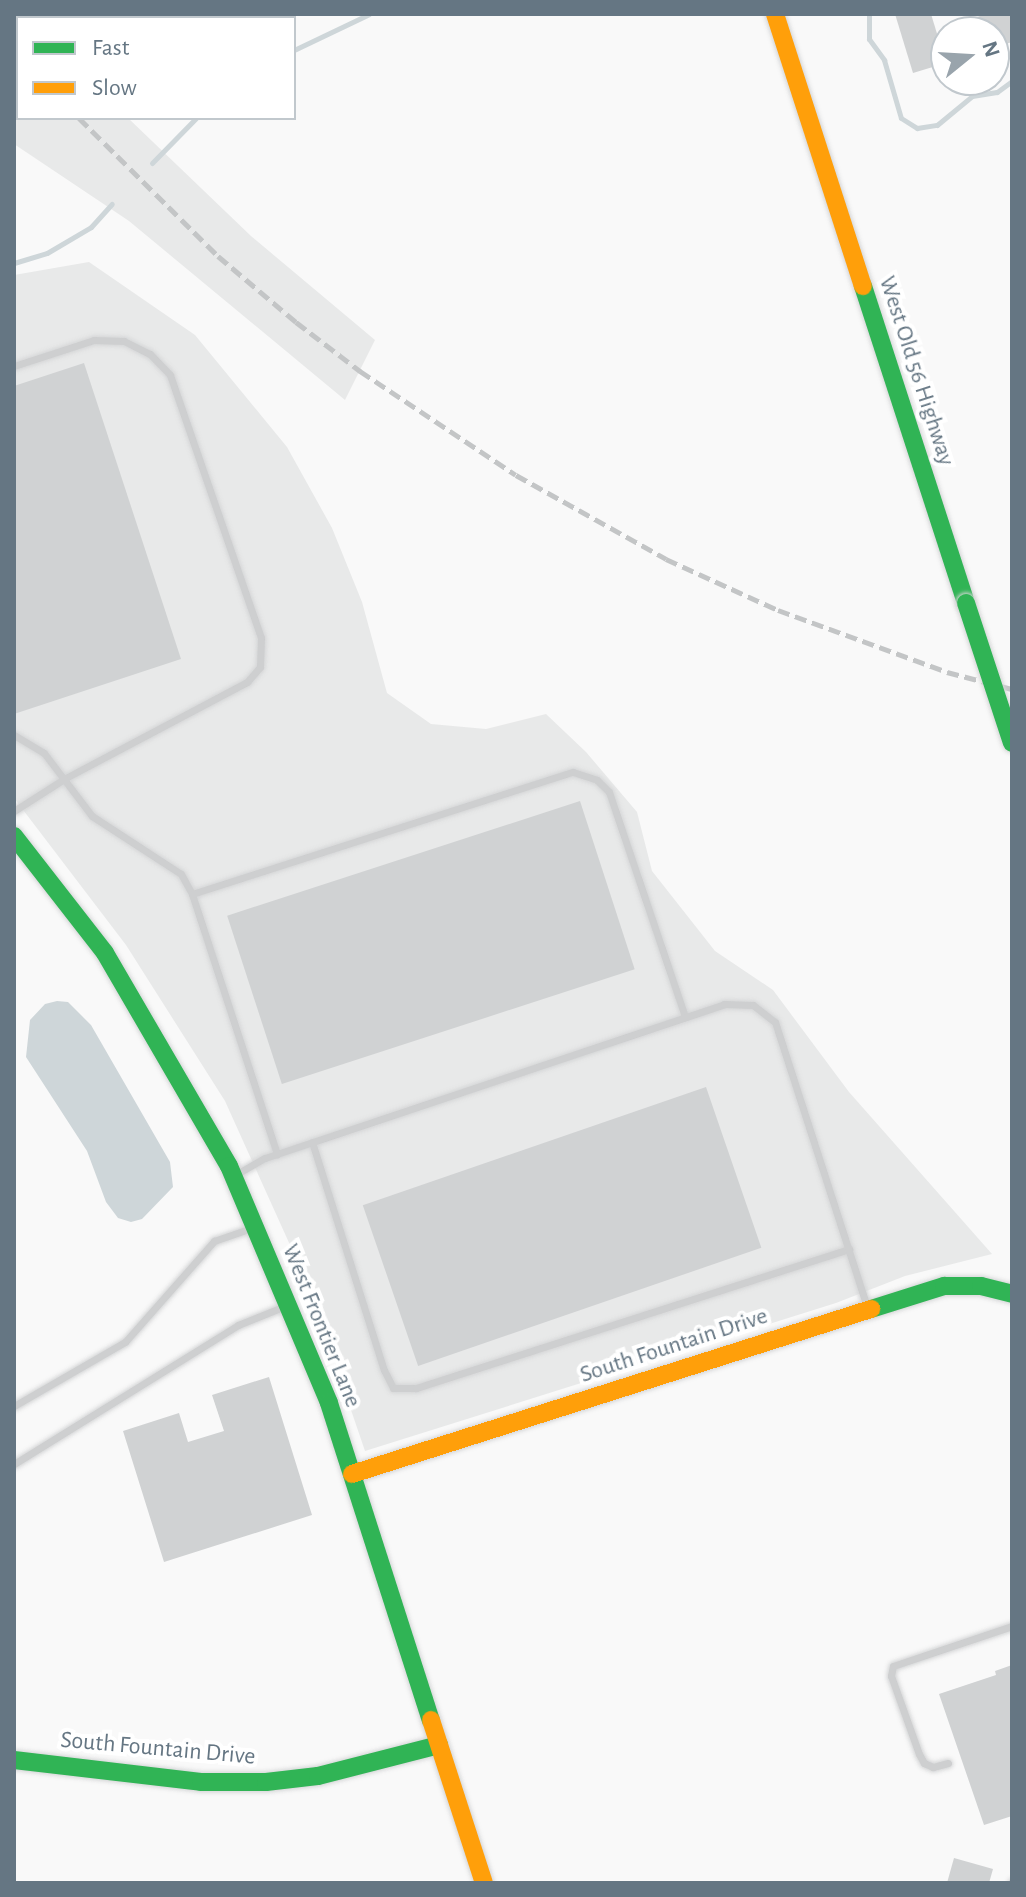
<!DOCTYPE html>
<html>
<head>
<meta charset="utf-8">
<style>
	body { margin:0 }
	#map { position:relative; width:1026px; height:1897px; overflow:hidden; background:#f9f9f9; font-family:"Alegreya Sans",sans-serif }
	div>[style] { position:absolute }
	.built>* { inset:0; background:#e8e9e9 }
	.water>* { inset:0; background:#ced6d9 }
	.stream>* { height:5px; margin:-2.5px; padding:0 2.5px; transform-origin:2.5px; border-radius:2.5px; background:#ced6d9 }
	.building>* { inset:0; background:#d0d2d3; transform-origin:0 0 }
	.roads { filter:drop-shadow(0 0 2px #d5d6d7) drop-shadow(0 0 2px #d5d6d7) }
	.lane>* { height:7px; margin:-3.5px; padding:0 3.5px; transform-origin:3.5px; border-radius:3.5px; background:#cecfd0 }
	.fast>* { height:18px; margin:-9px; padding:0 9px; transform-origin:9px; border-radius:9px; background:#30b455 }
	.slow>* { height:18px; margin:-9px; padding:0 9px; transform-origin:9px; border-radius:9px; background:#ff9f0a }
	.rail>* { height:5px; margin-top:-2.5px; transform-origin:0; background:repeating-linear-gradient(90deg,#c3c5c6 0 12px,transparent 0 18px) }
	.bridges { filter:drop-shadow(0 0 2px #d5d6d6) drop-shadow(0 0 2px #d5d6d6) }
	.fast-bridge>* { height:18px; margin:-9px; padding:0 9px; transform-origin:9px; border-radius:9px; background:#30b455 }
	span { translate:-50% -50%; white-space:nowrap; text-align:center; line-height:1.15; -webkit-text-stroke:8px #fff; paint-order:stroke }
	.street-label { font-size:24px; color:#657683 }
	.frame { position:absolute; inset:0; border:16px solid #657683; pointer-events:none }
	.legend { position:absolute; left:16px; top:16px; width:280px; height:104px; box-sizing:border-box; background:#fff; border:2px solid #c1c8cd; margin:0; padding:10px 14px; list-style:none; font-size:24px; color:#657683 }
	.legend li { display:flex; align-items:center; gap:16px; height:40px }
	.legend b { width:40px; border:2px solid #c1c8cd }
	.north { position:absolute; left:930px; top:16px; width:80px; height:80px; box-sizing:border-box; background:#fff; border:2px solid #c1c8cd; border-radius:50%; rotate:72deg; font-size:22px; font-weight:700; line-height:32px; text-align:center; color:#657683 }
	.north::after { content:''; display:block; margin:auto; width:28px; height:36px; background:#99a4ac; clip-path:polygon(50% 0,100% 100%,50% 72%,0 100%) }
</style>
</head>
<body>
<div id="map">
	<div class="built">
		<div style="clip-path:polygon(14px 14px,37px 14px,40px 18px,18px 18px,18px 118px,128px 118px,251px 236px,375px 340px,345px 400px,129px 221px,14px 144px)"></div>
		<div style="clip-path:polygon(89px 262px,195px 335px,287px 447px,332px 528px,362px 602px,387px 693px,431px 724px,486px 729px,546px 714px,586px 752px,637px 812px,652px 871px,715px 951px,773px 990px,849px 1092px,992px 1254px,905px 1276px,836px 1303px,365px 1451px,309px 1287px,225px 1101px,126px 945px,14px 798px,14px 275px)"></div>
	</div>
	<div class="water">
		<div style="clip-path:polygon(57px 1001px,68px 1002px,91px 1025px,170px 1162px,173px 1187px,142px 1219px,131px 1222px,118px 1218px,106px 1202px,87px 1151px,26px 1057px,30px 1020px,45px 1004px)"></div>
	</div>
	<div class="stream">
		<div style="left:869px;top:14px;width:25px;rotate:90deg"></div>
		<div style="left:869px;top:39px;width:26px;rotate:54deg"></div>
		<div style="left:884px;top:60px;width:60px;rotate:73.7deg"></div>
		<div style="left:901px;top:118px;width:19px;rotate:32deg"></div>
		<div style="left:917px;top:128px;width:20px;rotate:-9deg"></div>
		<div style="left:937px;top:125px;width:45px;rotate:-39.6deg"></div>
		<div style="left:972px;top:96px;width:25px;rotate:-9deg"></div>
		<div style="left:997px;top:92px;width:19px;rotate:-36deg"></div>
		<div style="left:294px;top:50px;width:83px;rotate:-25.6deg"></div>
		<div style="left:152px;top:163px;width:63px;rotate:-45.6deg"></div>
		<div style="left:14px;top:263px;width:34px;rotate:-17deg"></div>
		<div style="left:47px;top:253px;width:51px;rotate:-30.6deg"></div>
		<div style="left:91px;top:227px;width:31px;rotate:-48deg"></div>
	</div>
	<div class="building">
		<div style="clip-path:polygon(895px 14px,931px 14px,946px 63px,913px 73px)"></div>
		<div style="clip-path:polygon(985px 14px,1012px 14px,1012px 42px,994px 48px,994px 32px,939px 32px)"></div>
		<div style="clip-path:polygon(84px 363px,181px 659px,14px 714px,14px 386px)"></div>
		<div style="left:580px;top:801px;width:177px;height:371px;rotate:72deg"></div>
		<div style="left:706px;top:1087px;width:170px;height:363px;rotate:71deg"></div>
		<div style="clip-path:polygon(269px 1377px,312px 1515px,164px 1562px,123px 1431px,179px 1413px,188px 1442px,224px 1431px,212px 1395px)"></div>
		<div style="clip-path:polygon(1012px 1665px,1012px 1816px,984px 1825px,939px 1694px,996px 1675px,995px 1671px)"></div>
		<div style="clip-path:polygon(954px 1858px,993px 1869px,989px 1883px,947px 1883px)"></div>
	</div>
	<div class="roads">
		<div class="lane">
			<div style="left:14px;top:366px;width:84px;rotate:-18deg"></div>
			<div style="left:94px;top:340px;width:30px;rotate:2deg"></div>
			<div style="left:124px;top:341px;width:29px;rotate:27deg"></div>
			<div style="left:150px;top:354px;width:29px;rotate:46deg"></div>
			<div style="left:170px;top:375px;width:278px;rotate:70.9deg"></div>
			<div style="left:261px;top:638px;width:29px;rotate:92deg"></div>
			<div style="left:260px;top:667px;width:20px;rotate:131deg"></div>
			<div style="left:247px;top:682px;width:207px;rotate:152.1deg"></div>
			<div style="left:64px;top:779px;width:59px;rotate:147.4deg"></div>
			<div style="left:14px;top:735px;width:35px;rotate:31deg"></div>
			<div style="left:44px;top:753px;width:79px;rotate:52.7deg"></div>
			<div style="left:92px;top:816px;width:106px;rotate:33.1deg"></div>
			<div style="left:181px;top:874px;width:23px;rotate:61deg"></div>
			<div style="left:192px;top:894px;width:274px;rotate:71.9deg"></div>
			<div style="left:192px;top:894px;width:400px;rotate:-17.8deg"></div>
			<div style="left:573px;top:772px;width:25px;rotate:18deg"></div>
			<div style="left:597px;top:780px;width:17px;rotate:45deg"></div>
			<div style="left:609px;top:792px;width:237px;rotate:71.3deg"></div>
			<div style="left:312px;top:1142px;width:239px;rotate:72.5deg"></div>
			<div style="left:384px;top:1370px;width:20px;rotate:63deg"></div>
			<div style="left:393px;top:1388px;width:23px"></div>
			<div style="left:416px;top:1388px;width:455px;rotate:-17.8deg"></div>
			<div style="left:235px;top:1175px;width:34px;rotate:-30deg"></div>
			<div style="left:265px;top:1158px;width:484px;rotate:-18.5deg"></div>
			<div style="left:724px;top:1004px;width:29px;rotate:2deg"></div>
			<div style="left:753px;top:1005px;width:28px;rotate:38deg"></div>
			<div style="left:775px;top:1022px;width:299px;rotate:72.1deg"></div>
			<div style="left:14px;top:1406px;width:128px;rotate:-30deg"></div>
			<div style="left:125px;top:1342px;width:135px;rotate:-48.6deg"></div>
			<div style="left:214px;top:1241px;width:39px;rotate:-19deg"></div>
			<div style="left:14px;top:1464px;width:264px;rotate:-31.8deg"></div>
			<div style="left:238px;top:1325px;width:51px;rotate:-22deg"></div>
			<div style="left:948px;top:1763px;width:16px;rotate:165deg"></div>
			<div style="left:933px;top:1767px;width:10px;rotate:-156deg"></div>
			<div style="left:924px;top:1763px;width:10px;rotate:-119deg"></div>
			<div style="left:919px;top:1754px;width:83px;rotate:-109.7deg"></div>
			<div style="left:891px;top:1676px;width:10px;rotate:-79deg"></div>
			<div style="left:893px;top:1666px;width:126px;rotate:-18.6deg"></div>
			<div style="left:1012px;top:1883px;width:1px;rotate:-90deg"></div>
		</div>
		<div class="fast">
			<div style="left:863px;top:286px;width:333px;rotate:72deg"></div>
			<div style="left:14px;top:836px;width:148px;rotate:52.1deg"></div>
			<div style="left:105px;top:953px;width:246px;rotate:59.8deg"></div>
			<div style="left:229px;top:1166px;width:257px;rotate:67.1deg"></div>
			<div style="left:329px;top:1403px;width:333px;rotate:72.2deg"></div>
			<div style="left:871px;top:1309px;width:77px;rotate:-17.5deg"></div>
			<div style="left:944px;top:1286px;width:37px"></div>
			<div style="left:981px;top:1286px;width:32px;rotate:14deg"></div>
			<div style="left:14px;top:1760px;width:188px;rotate:6.7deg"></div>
			<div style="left:201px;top:1782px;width:65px"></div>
			<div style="left:266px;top:1782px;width:52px;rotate:-6.6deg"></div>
			<div style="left:318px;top:1776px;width:125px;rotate:-14.4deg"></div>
		</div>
		<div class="slow">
			<div style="left:775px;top:14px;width:286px;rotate:72.1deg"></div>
			<div style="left:352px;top:1474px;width:545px;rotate:-17.64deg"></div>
			<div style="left:431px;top:1720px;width:171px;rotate:72deg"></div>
		</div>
	</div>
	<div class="rail">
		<div style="left:14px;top:33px;width:6px;rotate:51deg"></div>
		<div style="left:79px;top:118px;width:196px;rotate:44.8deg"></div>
		<div style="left:218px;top:256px;width:102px;rotate:40.2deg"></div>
		<div style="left:296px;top:322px;width:81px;rotate:37.4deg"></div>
		<div style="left:360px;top:371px;width:187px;rotate:33.7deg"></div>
		<div style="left:516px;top:475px;width:172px;rotate:29.2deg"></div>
		<div style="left:666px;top:559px;width:123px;rotate:24.5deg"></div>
		<div style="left:778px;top:610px;width:180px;rotate:20.1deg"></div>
		<div style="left:947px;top:672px;width:67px;rotate:14.7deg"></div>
	</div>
	<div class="bridges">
		<div class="fast-bridge">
			<div style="left:966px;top:603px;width:147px;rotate:71.8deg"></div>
		</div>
	</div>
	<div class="street-label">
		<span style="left:916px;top:371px;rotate:72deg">West Old 56 Highway</span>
		<span style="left:321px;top:1326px;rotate:68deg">West Frontier Lane</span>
		<span style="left:674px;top:1346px;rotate:-18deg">South Fountain Drive</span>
		<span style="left:158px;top:1749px;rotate:5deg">South Fountain Drive</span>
	</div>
	<div class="frame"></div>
	<ul class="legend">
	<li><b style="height:10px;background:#30b455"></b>Fast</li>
	<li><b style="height:10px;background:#ff9f0a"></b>Slow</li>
	</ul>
	<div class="north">N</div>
</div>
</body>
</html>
